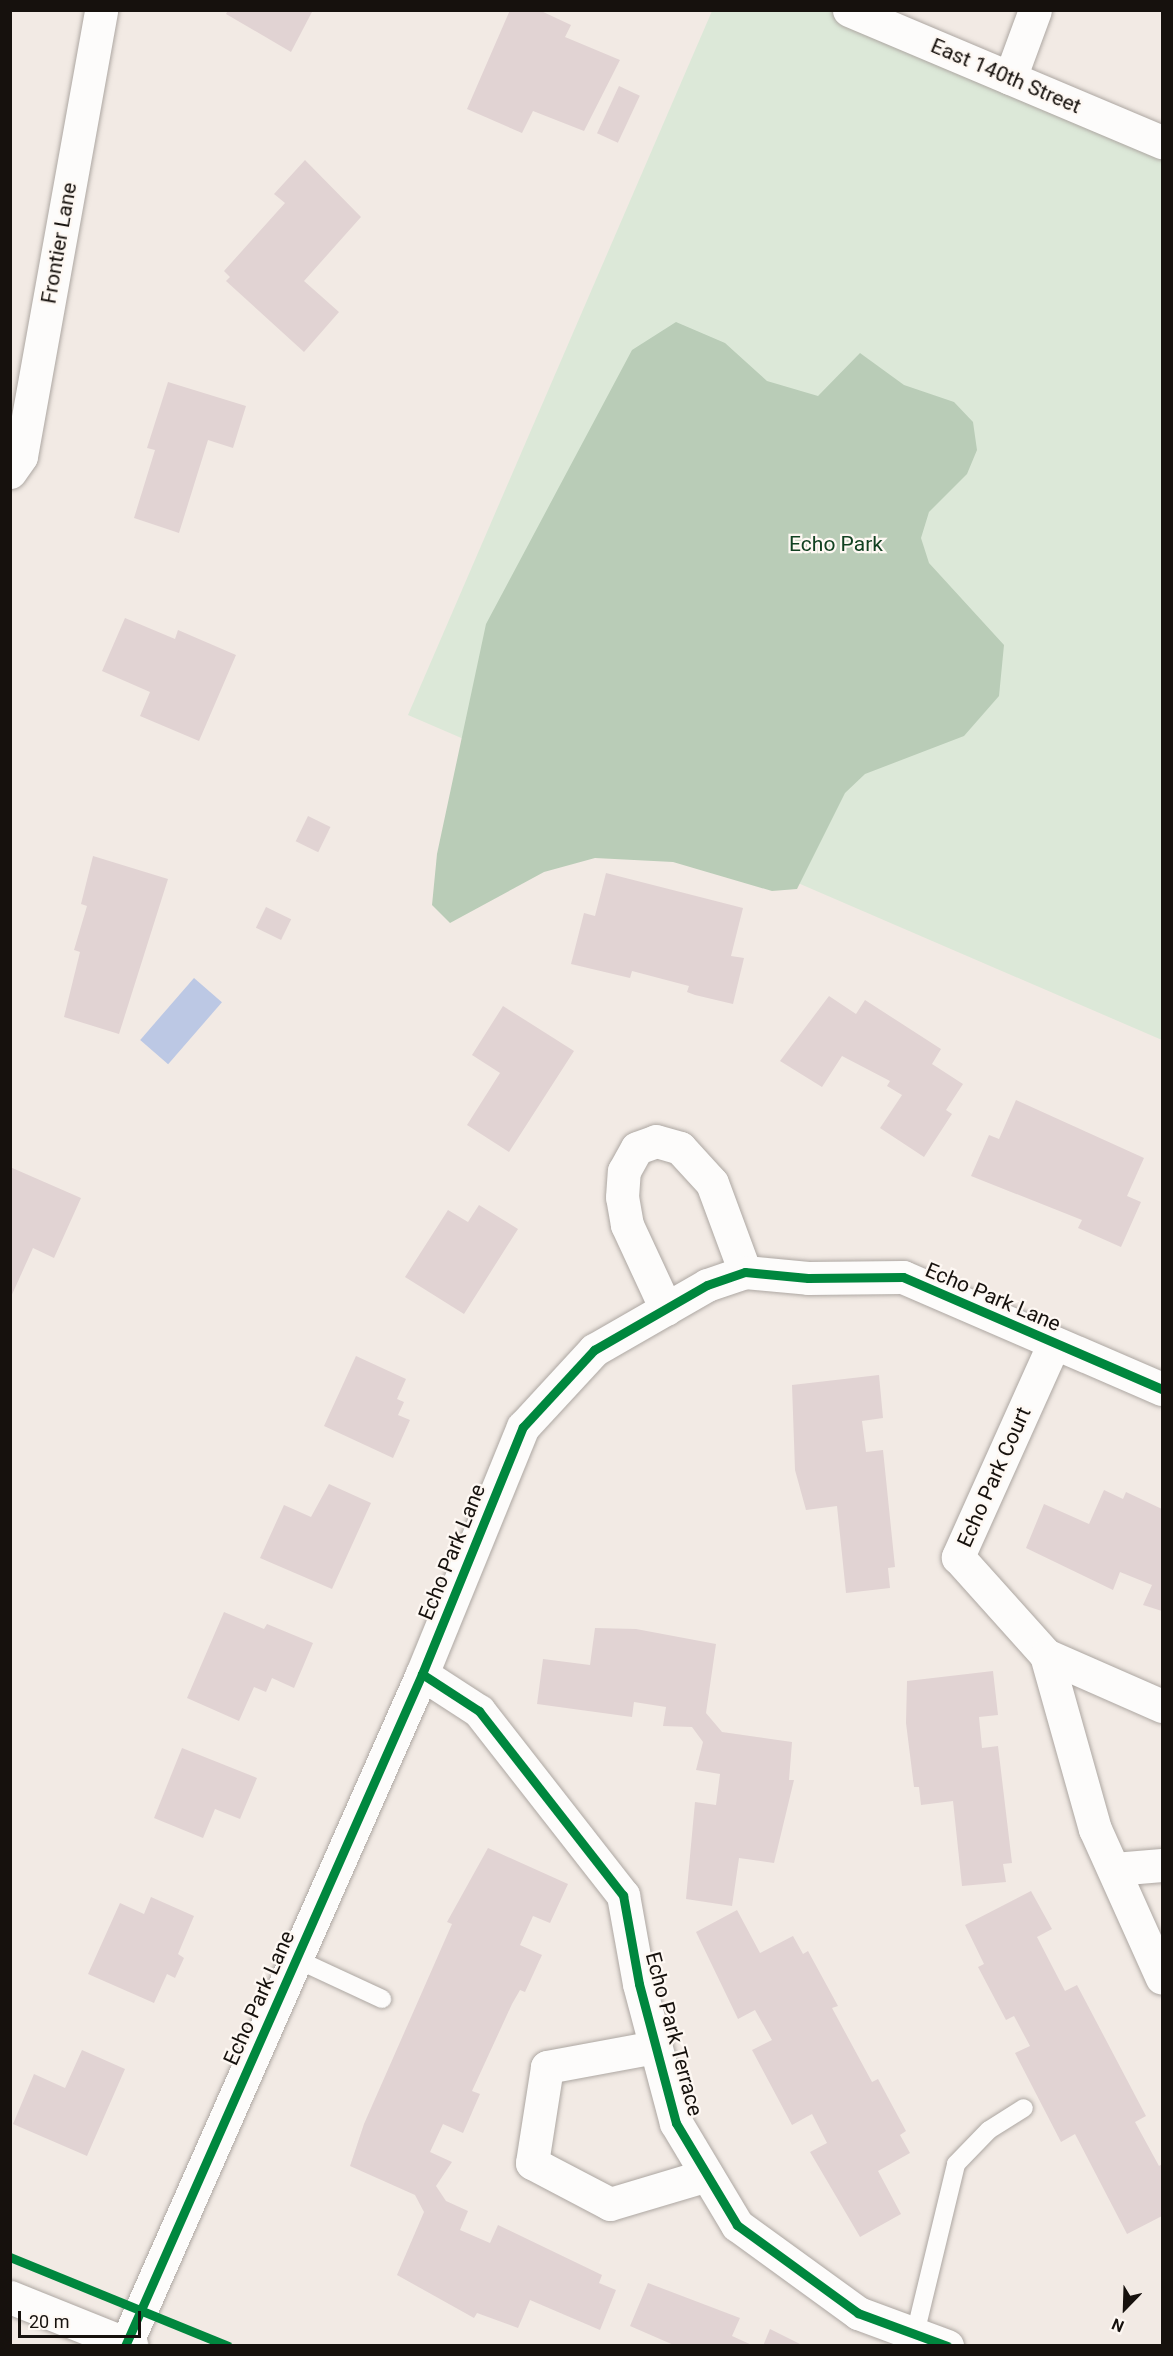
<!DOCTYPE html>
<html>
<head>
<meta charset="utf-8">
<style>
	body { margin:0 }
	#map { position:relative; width:1173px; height:2356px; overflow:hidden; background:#f2eae4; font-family:Roboto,sans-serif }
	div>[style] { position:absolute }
	.green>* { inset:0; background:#dce8d8 }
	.forest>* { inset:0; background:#b9ccb7 }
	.water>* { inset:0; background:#bcc8e4; transform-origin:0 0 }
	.building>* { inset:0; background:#e1d3d3; transform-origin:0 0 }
	.roads { filter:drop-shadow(0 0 2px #ada7a2) drop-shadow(0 0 2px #ada7a2) }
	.service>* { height:18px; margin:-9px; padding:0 9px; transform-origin:9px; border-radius:9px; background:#fdfcfb }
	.minor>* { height:33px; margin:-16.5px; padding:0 16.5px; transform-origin:16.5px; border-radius:16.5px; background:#fdfcfb }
	.secondary>* { height:33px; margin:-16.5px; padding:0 16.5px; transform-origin:16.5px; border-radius:16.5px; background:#fdfcfb }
	.cycleway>* { height:9px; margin:-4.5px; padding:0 4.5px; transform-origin:4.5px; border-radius:4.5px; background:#00873e }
	span { translate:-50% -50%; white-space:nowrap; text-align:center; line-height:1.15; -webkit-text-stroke:4.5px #fef8f3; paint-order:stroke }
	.street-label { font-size:21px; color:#16110d }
	.park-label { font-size:21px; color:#114121 }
	.frame { position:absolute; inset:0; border:12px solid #16110d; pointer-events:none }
	.north { position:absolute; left:1095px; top:2278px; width:60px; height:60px; -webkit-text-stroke:4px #fef8f3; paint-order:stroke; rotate:203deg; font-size:16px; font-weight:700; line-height:24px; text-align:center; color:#16110d }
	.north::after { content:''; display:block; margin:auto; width:21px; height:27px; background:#16110d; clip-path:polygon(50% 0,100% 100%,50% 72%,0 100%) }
	.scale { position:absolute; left:18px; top:2311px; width:123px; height:27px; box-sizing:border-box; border:3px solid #16110d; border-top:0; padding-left:8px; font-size:18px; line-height:21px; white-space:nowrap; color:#16110d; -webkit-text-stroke:4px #fef8f3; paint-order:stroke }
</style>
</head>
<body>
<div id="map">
	<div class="green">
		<div style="clip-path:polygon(712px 11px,849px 11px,1162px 142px,1162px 1040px,408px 715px)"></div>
	</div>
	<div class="forest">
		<div style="clip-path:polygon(676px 322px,725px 343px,767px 381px,818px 396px,860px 353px,904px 385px,954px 402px,973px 422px,977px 450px,967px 474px,929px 512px,921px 538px,929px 563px,1004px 645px,999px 696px,964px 736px,865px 774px,845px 793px,797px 889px,772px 891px,673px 862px,595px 858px,544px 872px,450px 923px,432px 905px,437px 854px,486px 624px,632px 350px)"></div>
	</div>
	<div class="water">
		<div style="left:194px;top:978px;width:37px;height:82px;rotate:41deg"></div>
	</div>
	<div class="building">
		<div style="clip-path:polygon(228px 10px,313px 10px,291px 52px,226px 14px)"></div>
		<div style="clip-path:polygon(510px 10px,539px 10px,571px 25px,565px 37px,620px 60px,584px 131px,533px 111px,522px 133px,467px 109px)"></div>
		<div style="left:619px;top:86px;width:23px;height:52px;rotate:25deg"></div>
		<div style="clip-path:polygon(305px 160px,361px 217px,304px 281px,339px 312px,304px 352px,226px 281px,230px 277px,224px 271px,285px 203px,274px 194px)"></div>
		<div style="clip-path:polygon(168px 382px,246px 406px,233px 448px,208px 440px,179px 533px,134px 518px,155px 450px,147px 448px)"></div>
		<div style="clip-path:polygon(125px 618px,175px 639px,178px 630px,236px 655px,199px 741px,140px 716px,150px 692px,102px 671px)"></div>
		<div style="left:308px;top:816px;width:25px;height:28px;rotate:26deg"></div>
		<div style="clip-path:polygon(93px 856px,168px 879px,119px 1034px,64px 1017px,80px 952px,74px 950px,87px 906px,81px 904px)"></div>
		<div style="clip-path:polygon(606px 873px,743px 908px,731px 956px,744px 958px,733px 1004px,695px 995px,687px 992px,689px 986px,632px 971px,630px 978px,571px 964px,584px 913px,595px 916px)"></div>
		<div style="left:266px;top:907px;width:28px;height:23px;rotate:26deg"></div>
		<div style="clip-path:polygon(829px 996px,856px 1014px,865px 1000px,941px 1049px,932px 1064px,963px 1084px,946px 1110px,952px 1114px,924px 1157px,880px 1128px,902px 1095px,887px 1086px,890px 1081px,842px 1056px,822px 1087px,780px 1061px)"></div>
		<div style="clip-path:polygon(503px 1006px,574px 1051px,509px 1152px,467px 1125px,500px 1073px,472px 1055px)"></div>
		<div style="clip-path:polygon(1016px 1100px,1144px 1158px,1127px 1196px,1141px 1202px,1121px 1247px,1078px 1228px,1082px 1220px,971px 1176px,989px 1135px,999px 1139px)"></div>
		<div style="clip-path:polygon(10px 1167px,81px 1198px,54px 1258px,33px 1248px,10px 1299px)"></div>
		<div style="clip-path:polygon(479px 1205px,518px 1229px,464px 1314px,405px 1277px,448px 1210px,468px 1222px)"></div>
		<div style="clip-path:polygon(356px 1356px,406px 1379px,397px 1399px,404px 1402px,398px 1415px,410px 1420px,393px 1458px,324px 1426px)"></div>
		<div style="clip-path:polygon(879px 1375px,883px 1418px,862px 1421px,866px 1452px,883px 1450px,895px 1567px,888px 1568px,890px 1588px,846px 1593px,837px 1506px,806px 1510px,795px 1470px,792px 1385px)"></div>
		<div style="clip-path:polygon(329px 1484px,371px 1503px,332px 1589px,260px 1558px,284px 1505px,311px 1517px)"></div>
		<div style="clip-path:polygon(1104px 1490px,1123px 1499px,1126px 1492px,1162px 1509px,1162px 1611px,1143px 1605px,1152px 1585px,1120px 1572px,1113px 1590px,1026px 1548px,1044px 1504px,1089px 1524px)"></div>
		<div style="clip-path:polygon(224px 1612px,264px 1629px,267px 1624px,313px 1643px,294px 1688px,272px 1678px,266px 1692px,254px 1687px,239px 1721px,187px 1698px)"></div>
		<div style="clip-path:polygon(595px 1628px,636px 1629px,716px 1644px,706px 1713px,722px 1732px,792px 1742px,789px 1780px,794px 1780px,774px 1863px,739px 1858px,732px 1906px,686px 1899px,695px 1802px,716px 1805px,720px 1774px,696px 1770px,703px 1742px,692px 1727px,663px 1726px,666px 1707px,634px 1702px,632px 1717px,537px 1704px,543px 1659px,590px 1665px)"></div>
		<div style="clip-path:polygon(993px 1671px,998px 1715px,979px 1717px,982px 1748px,998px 1746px,1012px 1863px,1003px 1864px,1006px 1882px,962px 1886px,953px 1801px,921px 1805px,919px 1787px,914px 1787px,906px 1723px,907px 1681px)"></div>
		<div style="clip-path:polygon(182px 1748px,257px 1778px,240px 1819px,215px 1809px,203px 1838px,154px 1818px)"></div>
		<div style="clip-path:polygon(488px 1848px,568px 1884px,550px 1923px,533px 1916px,520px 1945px,542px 1955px,525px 1992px,520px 1990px,512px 2004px,472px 2091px,480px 2094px,463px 2133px,443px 2124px,430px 2152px,452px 2162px,436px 2186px,446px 2201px,468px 2211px,460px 2230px,490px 2243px,498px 2225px,602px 2275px,599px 2283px,616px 2290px,600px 2330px,530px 2300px,518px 2328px,477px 2313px,474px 2318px,397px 2275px,424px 2212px,415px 2195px,350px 2166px,364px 2124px,452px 1924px,447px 1922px)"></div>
		<div style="clip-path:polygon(1031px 1891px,1052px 1929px,1037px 1937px,1065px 1991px,1077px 1985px,1146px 2116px,1135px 2122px,1159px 2166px,1162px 2164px,1162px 2216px,1127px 2234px,1075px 2134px,1061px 2142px,1015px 2053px,1030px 2046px,1014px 2016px,1006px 2020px,978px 1967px,984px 1964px,965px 1925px)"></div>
		<div style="clip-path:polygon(151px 1897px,194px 1916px,178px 1954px,184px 1958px,175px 1978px,167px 1974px,154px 2003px,88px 1974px,120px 1903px,144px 1914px)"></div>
		<div style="clip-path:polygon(737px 1910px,760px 1953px,793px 1936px,803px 1954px,808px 1951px,838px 2006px,832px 2008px,872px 2082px,878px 2079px,906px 2131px,900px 2135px,910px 2153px,878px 2171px,901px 2214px,860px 2237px,810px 2152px,827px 2143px,812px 2114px,792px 2125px,752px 2050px,772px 2040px,755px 2010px,738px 2019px,696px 1932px)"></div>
		<div style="clip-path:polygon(82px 2050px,125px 2069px,87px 2156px,13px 2124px,34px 2074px,65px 2088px)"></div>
		<div style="clip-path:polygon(648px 2283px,740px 2318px,732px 2336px,754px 2346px,676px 2346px,630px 2326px)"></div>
		<div style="clip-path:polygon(770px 2329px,804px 2346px,763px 2346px)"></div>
	</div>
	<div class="roads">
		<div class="service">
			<div style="left:296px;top:1959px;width:95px;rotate:24.9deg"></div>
			<div style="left:915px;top:2334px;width:175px;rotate:-76.4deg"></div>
			<div style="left:956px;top:2164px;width:47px;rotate:-45.9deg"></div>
			<div style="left:989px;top:2130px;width:41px;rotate:-32.2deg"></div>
		</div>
		<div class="minor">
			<div style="left:849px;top:10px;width:340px;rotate:22.9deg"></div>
			<div style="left:1010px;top:78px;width:72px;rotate:-69.8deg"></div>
			<div style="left:10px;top:472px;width:19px;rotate:-55deg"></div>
			<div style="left:21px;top:456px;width:453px;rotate:-79.8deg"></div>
			<div style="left:666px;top:1309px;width:93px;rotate:-114.9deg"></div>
			<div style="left:627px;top:1225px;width:28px;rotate:-100deg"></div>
			<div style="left:622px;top:1197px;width:26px;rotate:-86deg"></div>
			<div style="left:624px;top:1171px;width:26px;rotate:-61deg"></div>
			<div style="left:637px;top:1148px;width:20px;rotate:-20deg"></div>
			<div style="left:656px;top:1141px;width:25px;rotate:16deg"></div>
			<div style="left:680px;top:1148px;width:47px;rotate:47.6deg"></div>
			<div style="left:712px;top:1183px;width:95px;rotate:69.7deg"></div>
			<div style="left:1054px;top:1343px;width:235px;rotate:114.2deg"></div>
			<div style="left:958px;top:1557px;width:132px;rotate:48.1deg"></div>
			<div style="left:1046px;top:1655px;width:127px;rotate:23.7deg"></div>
			<div style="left:1046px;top:1655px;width:181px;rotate:74.3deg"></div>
			<div style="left:1095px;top:1829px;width:163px;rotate:65.8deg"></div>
			<div style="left:422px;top:1674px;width:68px;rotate:33deg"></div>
			<div style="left:479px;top:1711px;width:234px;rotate:52deg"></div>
			<div style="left:623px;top:1895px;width:90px;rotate:79.8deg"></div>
			<div style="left:639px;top:1984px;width:144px;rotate:75.1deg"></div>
			<div style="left:676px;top:2123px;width:119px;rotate:59.1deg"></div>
			<div style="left:737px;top:2225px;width:150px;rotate:36deg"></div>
			<div style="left:858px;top:2313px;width:95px;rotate:20.3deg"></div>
			<div style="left:1114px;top:1869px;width:48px;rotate:-4.8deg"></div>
			<div style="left:655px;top:2047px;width:110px;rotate:169.5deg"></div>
			<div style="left:547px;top:2067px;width:97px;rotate:98.9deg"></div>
			<div style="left:532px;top:2163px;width:88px;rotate:27.7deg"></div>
			<div style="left:610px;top:2204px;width:101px;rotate:-16.6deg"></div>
			<div style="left:125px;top:2346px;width:735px;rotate:-66.16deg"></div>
			<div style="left:422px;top:1674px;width:267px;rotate:-67.8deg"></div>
			<div style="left:523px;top:1427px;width:105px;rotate:-47.3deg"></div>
			<div style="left:594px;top:1350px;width:130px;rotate:-29.9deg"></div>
			<div style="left:707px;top:1285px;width:40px;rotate:-18.9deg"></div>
			<div style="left:745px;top:1272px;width:63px;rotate:5.4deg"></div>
			<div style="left:808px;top:1278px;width:95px;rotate:-0.6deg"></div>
			<div style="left:903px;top:1277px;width:282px;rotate:23.4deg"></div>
		</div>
		<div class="secondary">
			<div style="left:10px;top:2297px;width:131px;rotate:21.9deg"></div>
		</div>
	</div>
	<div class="cycleway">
		<div style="left:422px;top:1674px;width:68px;rotate:33deg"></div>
		<div style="left:479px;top:1711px;width:234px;rotate:52deg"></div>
		<div style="left:623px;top:1895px;width:90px;rotate:79.8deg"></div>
		<div style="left:639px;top:1984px;width:144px;rotate:75.1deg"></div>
		<div style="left:676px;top:2123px;width:119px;rotate:59.1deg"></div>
		<div style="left:737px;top:2225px;width:150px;rotate:36deg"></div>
		<div style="left:858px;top:2313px;width:95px;rotate:20.3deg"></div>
		<div style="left:10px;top:2257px;width:235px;rotate:22.2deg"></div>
		<div style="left:125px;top:2346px;width:735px;rotate:-66.16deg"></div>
		<div style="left:422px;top:1674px;width:267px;rotate:-67.8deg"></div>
		<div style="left:523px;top:1427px;width:105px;rotate:-47.3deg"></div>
		<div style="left:594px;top:1350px;width:130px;rotate:-29.9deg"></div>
		<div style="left:707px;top:1285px;width:40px;rotate:-18.9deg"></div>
		<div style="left:745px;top:1272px;width:63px;rotate:5.4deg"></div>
		<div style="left:808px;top:1278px;width:95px;rotate:-0.6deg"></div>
		<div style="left:903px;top:1277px;width:282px;rotate:23.4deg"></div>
	</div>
	<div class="street-label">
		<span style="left:1006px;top:76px;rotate:23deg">East 140th Street</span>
		<span style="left:59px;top:243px;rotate:-80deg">Frontier Lane</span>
		<span style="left:993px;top:1297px;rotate:23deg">Echo Park Lane</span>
		<span style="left:994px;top:1477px;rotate:-66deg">Echo Park Court</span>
		<span style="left:452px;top:1552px;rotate:-68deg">Echo Park Lane</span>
		<span style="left:259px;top:1998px;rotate:-66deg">Echo Park Lane</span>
		<span style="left:674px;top:2034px;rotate:75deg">Echo Park Terrace</span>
	</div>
	<div class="park-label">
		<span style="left:836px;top:544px">Echo Park</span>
	</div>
	<div class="frame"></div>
	<div class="north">N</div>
	<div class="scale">20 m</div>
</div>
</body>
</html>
